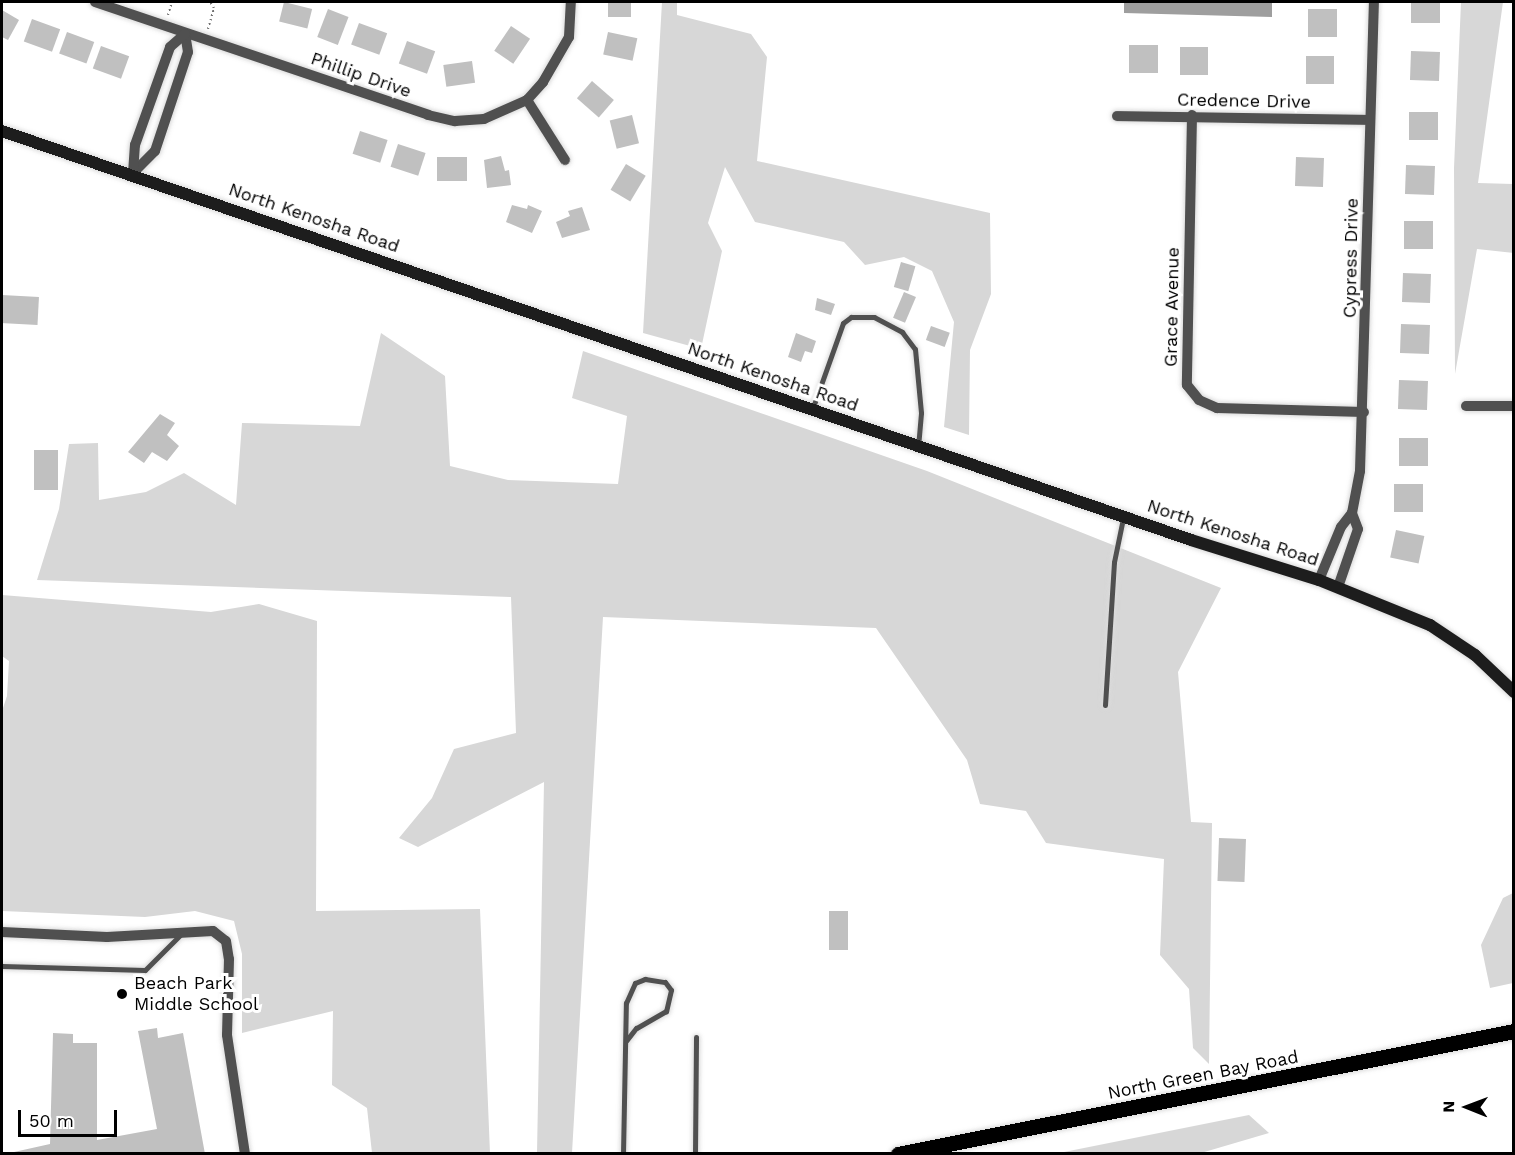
<!DOCTYPE html>
<html>
<head>
<meta charset="utf-8">
<style>
	body { margin:0 }
	#map { position:relative; width:1515px; height:1155px; overflow:hidden; background:#fff; font-family:"Work Sans",sans-serif }
	div>[style] { position:absolute }
	.green>* { inset:0; background:#d7d7d7 }
	.water>* { inset:0; background:#9e9e9e }
	.building>* { inset:0; background:#c0c0c0; transform-origin:0 0 }
	.path>* { height:2px; margin-top:-1px; transform-origin:0; background:repeating-linear-gradient(90deg,#727272 0 1.5px,transparent 0 4.5px) }
	.roads { filter:drop-shadow(0 0 2px #dbdbdb) drop-shadow(0 0 2px #dbdbdb) }
	.lane>* { height:5px; margin:-2.5px; padding:0 2.5px; transform-origin:2.5px; border-radius:2.5px; background:#505050 }
	.street>* { height:10px; margin:-5px; padding:0 5px; transform-origin:5px; border-radius:5px; background:#505050 }
	.secondary>* { height:12px; margin:-6px; padding:0 6px; transform-origin:6px; border-radius:6px; background:#1d1d1d }
	.primary>* { height:15px; margin:-7.5px; padding:0 7.5px; transform-origin:7.5px; border-radius:7.5px; background:#000 }
	.dots>* { width:16px; height:16px; translate:-50% -50%; box-sizing:border-box; border:3px solid #fff; border-radius:50% }
	span { translate:-50% -50%; white-space:nowrap; text-align:center; line-height:1.15; -webkit-text-stroke:6px #fff; paint-order:stroke }
	.street-label { font-size:18px; color:#000 }
	.poi-label { font-size:18px; color:#000 }
	.left { translate:0 -50%; text-align:left }
	.frame { position:absolute; inset:0; border:3px solid #000; pointer-events:none }
	.north { position:absolute; left:1437px; top:1077px; width:60px; height:60px; -webkit-text-stroke:4px #fff; paint-order:stroke; rotate:271deg; font-size:16px; font-weight:700; line-height:24px; text-align:center; color:#000 }
	.north::after { content:''; display:block; margin:auto; width:21px; height:27px; background:#000; clip-path:polygon(50% 0,100% 100%,50% 72%,0 100%) }
	.scale { position:absolute; left:18px; top:1110px; width:99px; height:27px; box-sizing:border-box; border:3px solid #000; border-top:0; padding-left:8px; font-size:18px; line-height:21px; white-space:nowrap; color:#000; -webkit-text-stroke:4px #fff; paint-order:stroke }
</style>
</head>
<body>
<div id="map">
	<div class="green">
		<div style="clip-path:polygon(662px 2px,677px 2px,677px 15px,751px 34px,767px 57px,757px 161px,990px 213px,991px 294px,970px 350px,969px 435px,944px 427px,954px 322px,932px 271px,904px 257px,865px 265px,844px 242px,755px 222px,725px 167px,708px 223px,722px 251px,701px 349px,643px 333px)"></div>
		<div style="clip-path:polygon(1461px 2px,1503px 2px,1478px 183px,1513px 184px,1514px 253px,1477px 249px,1455px 374px,1454px 168px)"></div>
		<div style="clip-path:polygon(381px 333px,445px 376px,450px 466px,508px 480px,618px 484px,627px 416px,572px 398px,583px 351px,927px 471px,1221px 588px,1178px 672px,1191px 822px,1212px 823px,1209px 1064px,1193px 1048px,1189px 989px,1160px 955px,1164px 859px,1046px 843px,1026px 811px,980px 804px,967px 760px,876px 628px,603px 617px,572px 1153px,537px 1153px,544px 782px,418px 847px,399px 838px,432px 798px,454px 749px,516px 733px,511px 597px,37px 580px,59px 509px,69px 444px,98px 443px,99px 500px,146px 492px,184px 473px,236px 505px,242px 423px,360px 426px)"></div>
		<div style="clip-path:polygon(2px 595px,211px 612px,259px 604px,317px 621px,316px 911px,480px 909px,490px 1153px,372px 1153px,367px 1108px,332px 1085px,333px 1011px,242px 1033px,242px 954px,234px 921px,195px 911px,145px 917px,2px 911px,2px 711px,7px 696px,9px 661px,2px 656px)"></div>
		<div style="clip-path:polygon(1513px 893px,1513px 983px,1490px 988px,1481px 945px,1503px 898px)"></div>
		<div style="clip-path:polygon(1249px 1115px,1269px 1133px,1201px 1153px,1059px 1153px)"></div>
	</div>
	<div class="water">
		<div style="clip-path:polygon(1124px 2px,1272px 2px,1272px 17px,1124px 13px)"></div>
	</div>
	<div class="building">
		<div style="left:284px;top:2px;width:29px;height:20px;rotate:14deg"></div>
		<div style="left:608px;top:2px;width:23px;height:15px"></div>
		<div style="left:1411px;top:2px;width:29px;height:21px"></div>
		<div style="left:328px;top:9px;width:22px;height:30px;rotate:21deg"></div>
		<div style="left:1308px;top:9px;width:29px;height:28px"></div>
		<div style="clip-path:polygon(2px 10px,19px 20px,8px 40px,2px 37px)"></div>
		<div style="left:32px;top:19px;width:30px;height:24px;rotate:20deg"></div>
		<div style="left:359px;top:23px;width:30px;height:23px;rotate:20deg"></div>
		<div style="left:511px;top:26px;width:23px;height:30px;rotate:34deg"></div>
		<div style="left:67px;top:32px;width:29px;height:23px;rotate:20deg"></div>
		<div style="left:608px;top:32px;width:30px;height:23px;rotate:12deg"></div>
		<div style="left:407px;top:41px;width:30px;height:24px;rotate:20deg"></div>
		<div style="left:1129px;top:45px;width:29px;height:28px"></div>
		<div style="left:101px;top:46px;width:30px;height:24px;rotate:20deg"></div>
		<div style="left:1180px;top:47px;width:28px;height:28px"></div>
		<div style="left:1411px;top:51px;width:29px;height:29px;rotate:2deg"></div>
		<div style="left:1306px;top:56px;width:28px;height:28px"></div>
		<div style="left:472px;top:61px;width:22px;height:29px;rotate:82deg"></div>
		<div style="left:592px;top:81px;width:29px;height:23px;rotate:41deg"></div>
		<div style="left:1409px;top:112px;width:29px;height:28px"></div>
		<div style="left:632px;top:115px;width:29px;height:23px;rotate:76deg"></div>
		<div style="left:360px;top:131px;width:29px;height:24px;rotate:18deg"></div>
		<div style="left:398px;top:144px;width:29px;height:24px;rotate:18deg"></div>
		<div style="clip-path:polygon(501px 156px,505px 171px,509px 170px,511px 185px,487px 188px,484px 160px)"></div>
		<div style="left:437px;top:157px;width:30px;height:24px"></div>
		<div style="left:1296px;top:157px;width:28px;height:29px;rotate:2deg"></div>
		<div style="left:626px;top:164px;width:23px;height:30px;rotate:31deg"></div>
		<div style="left:1406px;top:165px;width:29px;height:29px;rotate:2deg"></div>
		<div style="clip-path:polygon(512px 205px,527px 209px,528px 205px,542px 211px,532px 233px,506px 222px)"></div>
		<div style="clip-path:polygon(582px 207px,590px 230px,562px 238px,556px 222px,570px 216px,568px 211px)"></div>
		<div style="left:1404px;top:221px;width:29px;height:28px"></div>
		<div style="left:901px;top:262px;width:15px;height:26px;rotate:16deg"></div>
		<div style="left:1403px;top:273px;width:28px;height:29px;rotate:2deg"></div>
		<div style="left:904px;top:292px;width:13px;height:28px;rotate:23deg"></div>
		<div style="left:2px;top:295px;width:37px;height:28px;rotate:3deg"></div>
		<div style="clip-path:polygon(817px 298px,835px 304px,831px 315px,815px 310px)"></div>
		<div style="left:1401px;top:324px;width:29px;height:29px;rotate:2deg"></div>
		<div style="left:931px;top:326px;width:20px;height:15px;rotate:20deg"></div>
		<div style="clip-path:polygon(796px 333px,816px 341px,812px 353px,805px 351px,801px 362px,788px 357px)"></div>
		<div style="left:1399px;top:380px;width:29px;height:29px;rotate:2deg"></div>
		<div style="clip-path:polygon(160px 414px,175px 423px,167px 435px,179px 446px,167px 461px,152px 452px,144px 463px,128px 452px)"></div>
		<div style="left:1399px;top:438px;width:29px;height:28px"></div>
		<div style="left:34px;top:450px;width:24px;height:40px"></div>
		<div style="left:1394px;top:484px;width:29px;height:28px"></div>
		<div style="left:1396px;top:530px;width:29px;height:28px;rotate:12deg"></div>
		<div style="left:1219px;top:838px;width:27px;height:43px;rotate:2deg"></div>
		<div style="left:829px;top:911px;width:19px;height:39px"></div>
		<div style="clip-path:polygon(157px 1028px,158px 1038px,183px 1033px,205px 1154px,5px 1154px,50px 1144px,53px 1033px,73px 1034px,73px 1043px,97px 1043px,97px 1140px,157px 1129px,138px 1031px)"></div>
	</div>
	<div class="path">
		<div style="left:168px;top:15px;width:14px;rotate:-73deg"></div>
		<div style="left:208px;top:29px;width:22px;rotate:-74deg"></div>
		<div style="left:214px;top:8px;width:7px;rotate:-124deg"></div>
	</div>
	<div class="roads">
		<div class="lane">
			<div style="left:812px;top:410px;width:92px;rotate:-70.4deg"></div>
			<div style="left:843px;top:323px;width:10px;rotate:-37deg"></div>
			<div style="left:851px;top:317px;width:23px"></div>
			<div style="left:874px;top:317px;width:32px;rotate:28deg"></div>
			<div style="left:902px;top:332px;width:21px;rotate:53deg"></div>
			<div style="left:915px;top:349px;width:64px;rotate:84.6deg"></div>
			<div style="left:921px;top:413px;width:32px;rotate:95deg"></div>
			<div style="left:1105px;top:705px;width:143px;rotate:-86.4deg"></div>
			<div style="left:1114px;top:562px;width:45px;rotate:-78.4deg"></div>
			<div style="left:2px;top:966px;width:143px;rotate:1.6deg"></div>
			<div style="left:145px;top:970px;width:51px;rotate:-45deg"></div>
			<div style="left:623px;top:1154px;width:151px;rotate:-88.9deg"></div>
			<div style="left:626px;top:1003px;width:22px;rotate:-66deg"></div>
			<div style="left:635px;top:983px;width:11px;rotate:-22deg"></div>
			<div style="left:645px;top:979px;width:20px;rotate:9deg"></div>
			<div style="left:665px;top:982px;width:10px;rotate:53deg"></div>
			<div style="left:671px;top:990px;width:22px;rotate:103deg"></div>
			<div style="left:666px;top:1011px;width:34px;rotate:150deg"></div>
			<div style="left:636px;top:1028px;width:16px;rotate:128deg"></div>
			<div style="left:695px;top:1154px;width:117px;rotate:-89.5deg"></div>
		</div>
		<div class="street">
			<div style="left:95px;top:2px;width:352px;rotate:18.7deg"></div>
			<div style="left:428px;top:115px;width:28px;rotate:13deg"></div>
			<div style="left:455px;top:121px;width:29px;rotate:-4deg"></div>
			<div style="left:484px;top:119px;width:47px;rotate:-23.8deg"></div>
			<div style="left:527px;top:100px;width:24px;rotate:-48deg"></div>
			<div style="left:543px;top:82px;width:52px;rotate:-60deg"></div>
			<div style="left:569px;top:37px;width:35px;rotate:-87deg"></div>
			<div style="left:527px;top:100px;width:71px;rotate:57.7deg"></div>
			<div style="left:1192px;top:115px;width:270px;rotate:91.1deg"></div>
			<div style="left:1187px;top:385px;width:19px;rotate:51deg"></div>
			<div style="left:1199px;top:400px;width:20px;rotate:24deg"></div>
			<div style="left:1217px;top:408px;width:147px;rotate:1.6deg"></div>
			<div style="left:1117px;top:116px;width:253px;rotate:0.9deg"></div>
			<div style="left:133px;top:173px;width:31px;rotate:-45deg"></div>
			<div style="left:155px;top:151px;width:104px;rotate:-71.6deg"></div>
			<div style="left:188px;top:52px;width:18px;rotate:-99deg"></div>
			<div style="left:133px;top:173px;width:28px;rotate:-86deg"></div>
			<div style="left:135px;top:145px;width:104px;rotate:-70.3deg"></div>
			<div style="left:170px;top:47px;width:20px;rotate:-41deg"></div>
			<div style="left:1466px;top:406px;width:48px"></div>
			<div style="left:1319px;top:580px;width:57px;rotate:-67.5deg"></div>
			<div style="left:1341px;top:527px;width:18px;rotate:-52deg"></div>
			<div style="left:1352px;top:513px;width:43px;rotate:-79.2deg"></div>
			<div style="left:1360px;top:471px;width:469px;rotate:-88.3deg"></div>
			<div style="left:1338px;top:587px;width:61px;rotate:-71deg"></div>
			<div style="left:1358px;top:529px;width:17px;rotate:-111deg"></div>
			<div style="left:2px;top:932px;width:105px;rotate:2.7deg"></div>
			<div style="left:107px;top:937px;width:106px;rotate:-3.2deg"></div>
			<div style="left:213px;top:931px;width:16px;rotate:38deg"></div>
			<div style="left:226px;top:941px;width:18px;rotate:81deg"></div>
			<div style="left:229px;top:959px;width:76px;rotate:91.5deg"></div>
			<div style="left:227px;top:1035px;width:120px;rotate:81.4deg"></div>
		</div>
		<div class="secondary">
			<div style="left:2px;top:131px;width:1257px;rotate:18.98deg"></div>
			<div style="left:1191px;top:540px;width:134px;rotate:17.4deg"></div>
			<div style="left:1319px;top:580px;width:120px;rotate:22.1deg"></div>
			<div style="left:1430px;top:625px;width:54px;rotate:33.7deg"></div>
			<div style="left:1475px;top:655px;width:54px;rotate:43.5deg"></div>
		</div>
		<div class="primary">
			<div style="left:898px;top:1154px;width:628px;rotate:-11.29deg"></div>
		</div>
	</div>
	<div class="dots">
		<div style="left:122px;top:994px;background:#000"></div>
	</div>
	<div class="street-label">
		<span style="left:361px;top:75px;rotate:19deg">Phillip Drive</span>
		<span style="left:1244px;top:101px;rotate:1deg">Credence Drive</span>
		<span style="left:314px;top:218px;rotate:19deg">North Kenosha Road</span>
		<span style="left:1351px;top:258px;rotate:-89deg">Cypress Drive</span>
		<span style="left:1172px;top:307px;rotate:-89deg">Grace Avenue</span>
		<span style="left:773px;top:377px;rotate:19deg">North Kenosha Road</span>
		<span style="left:1233px;top:533px;rotate:18deg">North Kenosha Road</span>
		<span style="left:1203px;top:1075px;rotate:-11deg">North Green Bay Road</span>
	</div>
	<div class="poi-label">
		<span class="left" style="left:134px;top:994px">Beach Park<br>Middle School</span>
	</div>
	<div class="frame"></div>
	<div class="north">N</div>
	<div class="scale">50 m</div>
</div>
</body>
</html>
